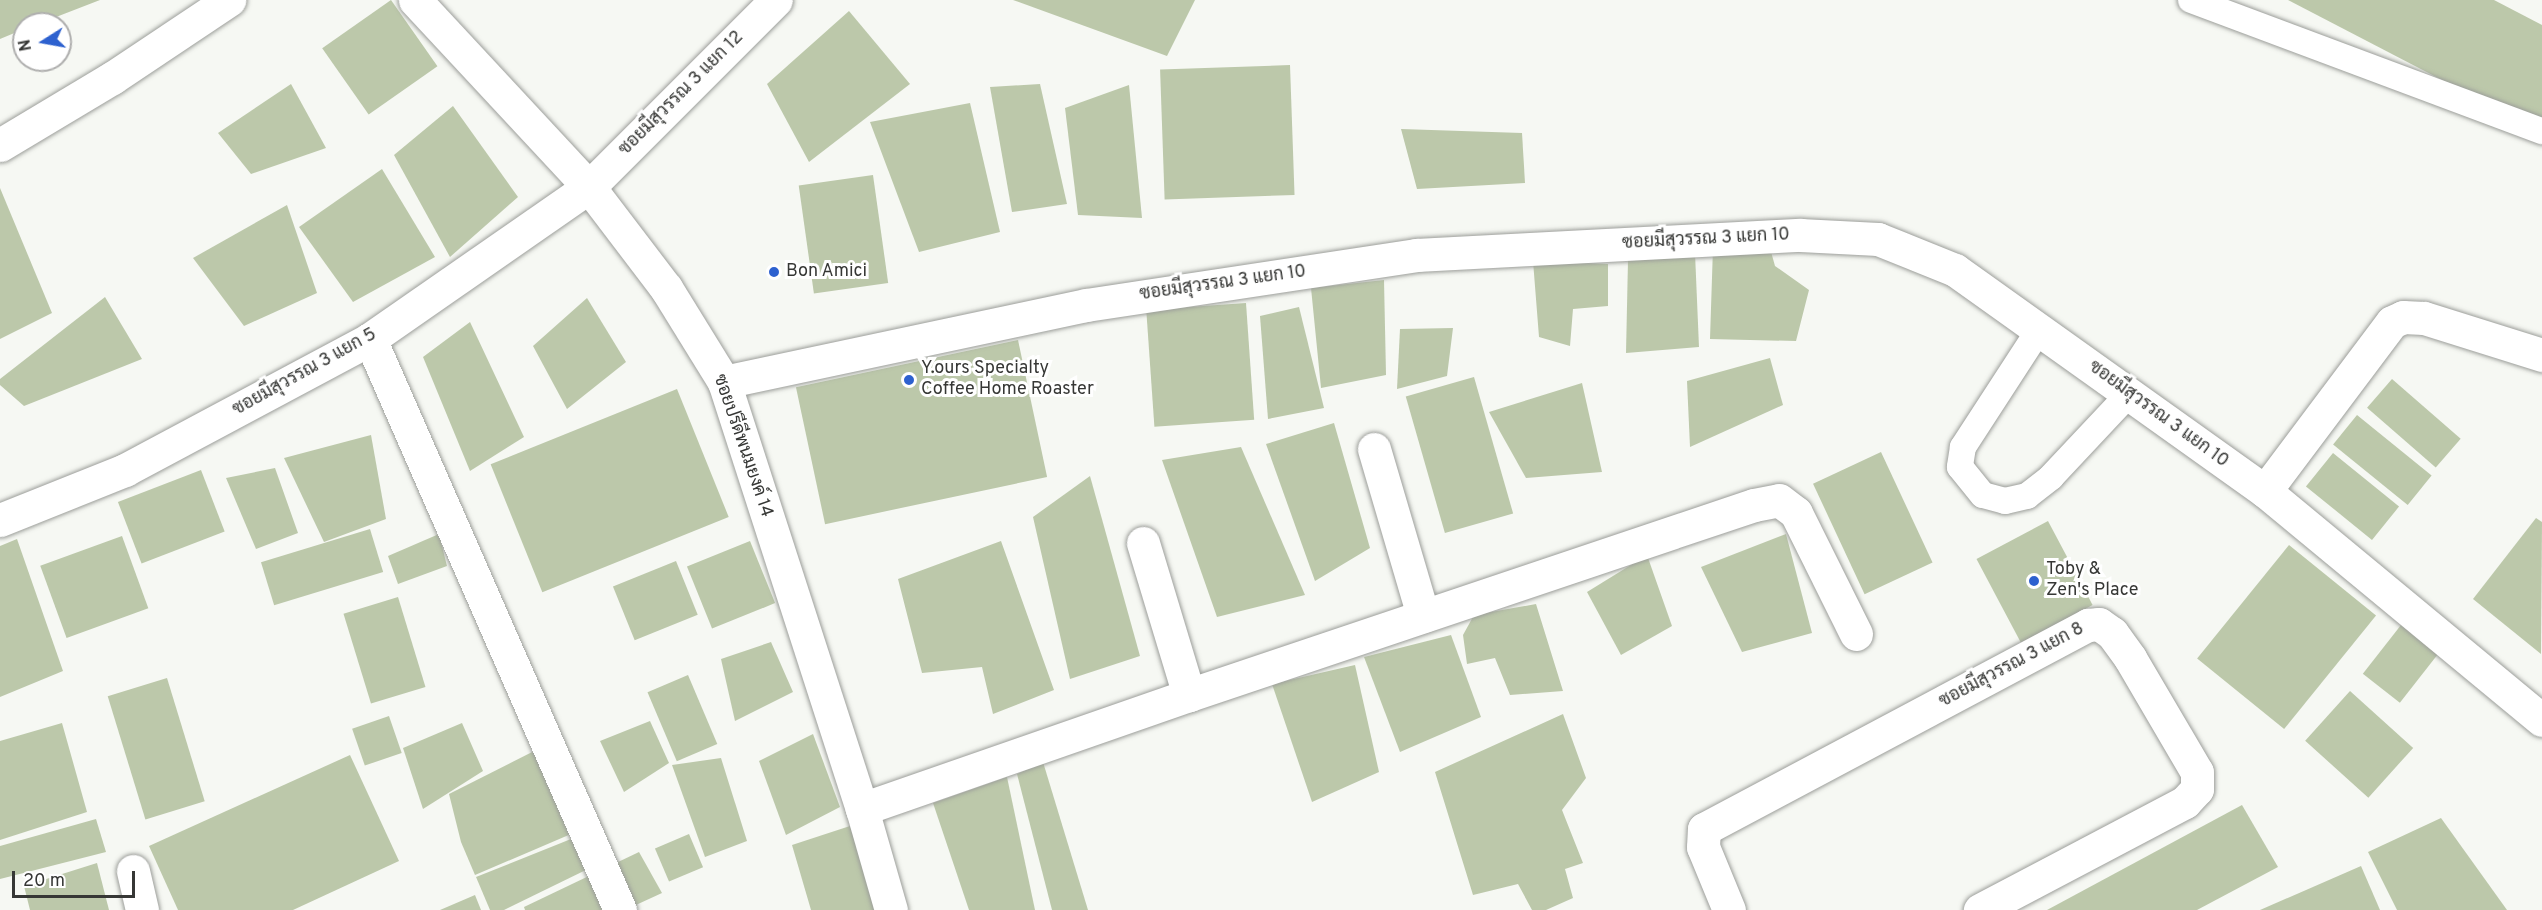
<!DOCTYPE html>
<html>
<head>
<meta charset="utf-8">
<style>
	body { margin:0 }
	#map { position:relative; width:2542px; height:910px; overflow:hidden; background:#f6f8f3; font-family:Overpass,Sarabun,sans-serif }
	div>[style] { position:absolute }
	.building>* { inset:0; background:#bcc8aa; transform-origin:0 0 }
	.roads { filter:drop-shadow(0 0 2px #9c9e9a) drop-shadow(0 0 2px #9c9e9a) }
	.service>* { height:26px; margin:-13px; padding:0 13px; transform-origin:13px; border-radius:13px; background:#fff }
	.minor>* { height:33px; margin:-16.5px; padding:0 16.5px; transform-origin:16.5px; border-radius:16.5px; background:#fff }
	.dots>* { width:16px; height:16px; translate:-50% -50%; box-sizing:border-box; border:3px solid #fff; border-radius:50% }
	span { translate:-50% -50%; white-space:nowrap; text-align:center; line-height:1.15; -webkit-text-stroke:6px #fff; paint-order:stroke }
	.street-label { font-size:18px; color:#363735 }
	.poi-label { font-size:18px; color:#363735 }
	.left { translate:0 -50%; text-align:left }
	.north { position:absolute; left:12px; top:12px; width:60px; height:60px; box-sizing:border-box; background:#fff; border:2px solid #afafae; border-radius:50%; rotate:259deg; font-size:16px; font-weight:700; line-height:24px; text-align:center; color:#363735 }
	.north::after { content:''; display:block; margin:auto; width:21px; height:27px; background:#2d61cf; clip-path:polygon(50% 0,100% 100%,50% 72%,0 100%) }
	.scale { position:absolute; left:12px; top:871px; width:123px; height:27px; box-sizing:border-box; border:3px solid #363735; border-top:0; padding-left:8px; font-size:18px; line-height:21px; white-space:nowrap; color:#363735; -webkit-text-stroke:4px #fff; paint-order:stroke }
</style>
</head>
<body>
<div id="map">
	<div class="building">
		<div style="clip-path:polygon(0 0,100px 0,38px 24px,24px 24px,24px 29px,0 39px)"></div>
		<div style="left:391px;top:0;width:81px;height:84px;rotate:55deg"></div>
		<div style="clip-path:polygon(1013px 0,1195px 0,1167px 56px)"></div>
		<div style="clip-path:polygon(2288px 0,2494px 0,2542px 25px,2542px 132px)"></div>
		<div style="clip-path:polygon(849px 11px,910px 84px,809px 162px,767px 84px)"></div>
		<div style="left:1290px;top:65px;width:130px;height:130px;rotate:88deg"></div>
		<div style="clip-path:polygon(291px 84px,326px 148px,251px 174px,218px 133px)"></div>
		<div style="clip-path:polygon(1040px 84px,1067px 204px,1012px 212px,990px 87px)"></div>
		<div style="clip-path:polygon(1129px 85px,1142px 218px,1078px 215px,1065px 108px)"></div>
		<div style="clip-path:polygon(970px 103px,1000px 232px,919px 252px,870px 122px)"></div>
		<div style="clip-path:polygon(453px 106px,518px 197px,450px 257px,394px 155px)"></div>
		<div style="clip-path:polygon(1401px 129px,1522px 133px,1525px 183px,1417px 189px)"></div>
		<div style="clip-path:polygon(382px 169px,435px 257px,353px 302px,299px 227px)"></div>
		<div style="left:873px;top:175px;width:109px;height:75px;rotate:82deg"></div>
		<div style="clip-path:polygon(0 188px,52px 313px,0 339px)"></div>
		<div style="clip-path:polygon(287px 205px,317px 293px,244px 326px,193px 258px)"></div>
		<div style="clip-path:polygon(1713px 247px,1770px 248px,1775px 266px,1809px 290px,1796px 341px,1710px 339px)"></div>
		<div style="clip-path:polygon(1695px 253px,1699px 347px,1626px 353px,1628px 260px)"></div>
		<div style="clip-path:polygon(1533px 261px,1608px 264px,1608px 306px,1573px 309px,1570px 346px,1539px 337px)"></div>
		<div style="clip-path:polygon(1384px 280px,1386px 375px,1321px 388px,1311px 288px)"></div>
		<div style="clip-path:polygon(105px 297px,142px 359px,24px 406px,0 385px,0 379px)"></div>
		<div style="clip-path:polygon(587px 298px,626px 362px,567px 409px,533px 346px)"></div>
		<div style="left:1246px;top:303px;width:117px;height:100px;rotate:86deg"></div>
		<div style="clip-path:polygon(1299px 307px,1324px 408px,1268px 419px,1260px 316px)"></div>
		<div style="clip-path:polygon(470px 322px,524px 437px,470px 471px,423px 357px)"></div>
		<div style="clip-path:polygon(1453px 328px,1447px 376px,1397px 389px,1400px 329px)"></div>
		<div style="left:1018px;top:340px;width:140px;height:227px;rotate:78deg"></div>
		<div style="clip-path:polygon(1770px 358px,1783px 405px,1690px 447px,1687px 381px)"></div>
		<div style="left:1474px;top:377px;width:142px;height:71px;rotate:74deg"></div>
		<div style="left:2392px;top:379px;width:91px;height:38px;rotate:41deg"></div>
		<div style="clip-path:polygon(1582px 383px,1602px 472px,1526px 478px,1489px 412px)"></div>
		<div style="left:677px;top:389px;width:138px;height:201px;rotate:68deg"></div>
		<div style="left:2357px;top:415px;width:96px;height:38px;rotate:39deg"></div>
		<div style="clip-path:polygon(1334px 423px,1370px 548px,1315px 581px,1266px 444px)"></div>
		<div style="clip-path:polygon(371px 435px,386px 519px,324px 542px,284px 458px)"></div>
		<div style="clip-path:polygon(1241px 447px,1305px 595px,1217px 617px,1162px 460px)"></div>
		<div style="left:1881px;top:452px;width:122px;height:75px;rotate:65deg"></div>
		<div style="left:2333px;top:453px;width:85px;height:43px;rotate:39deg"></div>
		<div style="clip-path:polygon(275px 468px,298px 533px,256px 549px,226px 478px)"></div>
		<div style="left:201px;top:470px;width:66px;height:89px;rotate:69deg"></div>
		<div style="clip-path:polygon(1090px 476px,1140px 656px,1070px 679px,1033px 517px)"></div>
		<div style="clip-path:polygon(2536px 518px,2542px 522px,2541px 654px,2473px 599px)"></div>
		<div style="left:2048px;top:521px;width:95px;height:81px;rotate:62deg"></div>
		<div style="left:370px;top:529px;width:45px;height:114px;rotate:73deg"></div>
		<div style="clip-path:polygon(439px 534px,447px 566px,398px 584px,388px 556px)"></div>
		<div style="clip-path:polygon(1786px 534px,1812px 633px,1742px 652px,1701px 567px)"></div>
		<div style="left:122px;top:536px;width:77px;height:87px;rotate:70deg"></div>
		<div style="clip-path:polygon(17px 539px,63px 671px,0 697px,0 546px)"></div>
		<div style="left:750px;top:541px;width:67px;height:68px;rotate:68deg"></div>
		<div style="clip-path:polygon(1001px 541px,1054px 690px,993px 714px,982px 667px,922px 673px,898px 579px)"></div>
		<div style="left:2289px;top:545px;width:112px;height:146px;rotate:39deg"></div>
		<div style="clip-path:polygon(1647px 555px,1672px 626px,1621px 655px,1587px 592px)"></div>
		<div style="left:676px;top:561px;width:58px;height:68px;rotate:68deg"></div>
		<div style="left:398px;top:597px;width:94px;height:57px;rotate:73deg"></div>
		<div style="clip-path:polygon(1536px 604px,1563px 691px,1510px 695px,1495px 658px,1467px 664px,1463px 635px,1474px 615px)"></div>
		<div style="left:2401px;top:625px;width:47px;height:62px;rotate:38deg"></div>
		<div style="clip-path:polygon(1451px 635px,1481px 717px,1400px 752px,1364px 657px)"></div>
		<div style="clip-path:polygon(771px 642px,793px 692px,735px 721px,721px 659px)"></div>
		<div style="clip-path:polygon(1355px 665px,1379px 772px,1312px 802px,1272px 684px)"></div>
		<div style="left:688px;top:675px;width:75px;height:44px;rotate:67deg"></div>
		<div style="left:167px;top:678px;width:129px;height:62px;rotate:73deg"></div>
		<div style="left:2350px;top:691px;width:85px;height:67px;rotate:42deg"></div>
		<div style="clip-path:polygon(1563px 714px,1586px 778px,1562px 810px,1583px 863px,1565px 869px,1573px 898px,1546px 910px,1532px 910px,1518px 884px,1473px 895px,1435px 772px)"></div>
		<div style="left:389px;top:716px;width:39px;height:39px;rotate:71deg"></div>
		<div style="clip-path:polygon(650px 721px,669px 763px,624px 792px,600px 741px)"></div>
		<div style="clip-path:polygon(62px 723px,87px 812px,0 840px,0 741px)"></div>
		<div style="clip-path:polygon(462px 723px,483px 771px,423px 809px,403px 748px)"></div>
		<div style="clip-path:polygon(813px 734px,840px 807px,786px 835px,759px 761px)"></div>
		<div style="clip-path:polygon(548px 744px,585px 828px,475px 875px,461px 842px,449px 794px)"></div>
		<div style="clip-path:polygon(350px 755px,399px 861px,293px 910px,178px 910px,149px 846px)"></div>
		<div style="clip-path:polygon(721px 758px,747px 841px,705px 857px,672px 765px)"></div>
		<div style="clip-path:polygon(1043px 762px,1088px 910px,1052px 910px,1017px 774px)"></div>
		<div style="clip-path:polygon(1007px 777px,1035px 910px,969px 910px,933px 803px)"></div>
		<div style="clip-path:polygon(2242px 805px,2278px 867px,2197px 910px,2047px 910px)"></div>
		<div style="clip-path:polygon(2441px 818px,2507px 910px,2397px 910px,2368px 852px)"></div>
		<div style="clip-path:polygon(96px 819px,106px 852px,0 879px,0 846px)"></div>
		<div style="clip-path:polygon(850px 826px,878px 910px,811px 910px,792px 845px)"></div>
		<div style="left:689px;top:834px;width:36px;height:37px;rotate:67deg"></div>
		<div style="clip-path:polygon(581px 835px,592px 867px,504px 910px,490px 910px,476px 877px)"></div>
		<div style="clip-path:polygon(639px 852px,662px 893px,625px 910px,525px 910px,524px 907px)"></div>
		<div style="clip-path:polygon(97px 863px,109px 910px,30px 910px,24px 886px)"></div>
		<div style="clip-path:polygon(2361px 866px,2380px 910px,2260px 910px)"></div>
		<div style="clip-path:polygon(475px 895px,481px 910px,440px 910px)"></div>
	</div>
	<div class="roads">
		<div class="service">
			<div style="left:2191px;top:0;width:375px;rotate:20.5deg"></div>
			<div style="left:2039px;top:330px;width:140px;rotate:123deg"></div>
			<div style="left:1963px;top:447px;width:20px;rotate:99deg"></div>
			<div style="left:1960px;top:467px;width:36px;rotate:51deg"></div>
			<div style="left:1983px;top:495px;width:23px;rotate:15deg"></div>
			<div style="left:2005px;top:501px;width:23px;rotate:-13deg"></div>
			<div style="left:2027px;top:496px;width:31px;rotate:-38deg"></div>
			<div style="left:2051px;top:477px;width:114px;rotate:-46.8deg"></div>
		</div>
		<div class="minor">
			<div style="left:415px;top:0;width:255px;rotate:47.1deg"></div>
			<div style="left:589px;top:187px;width:127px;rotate:52.7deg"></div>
			<div style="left:666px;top:288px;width:110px;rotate:58.3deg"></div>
			<div style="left:724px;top:382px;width:449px;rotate:72.1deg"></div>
			<div style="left:862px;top:809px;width:105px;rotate:74deg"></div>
			<div style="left:0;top:145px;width:131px;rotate:-30.9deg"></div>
			<div style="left:112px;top:78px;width:141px;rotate:-33.7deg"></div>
			<div style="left:370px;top:339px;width:623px;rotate:66.35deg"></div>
			<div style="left:724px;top:382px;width:370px;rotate:-12deg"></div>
			<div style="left:1086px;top:305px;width:334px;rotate:-8.6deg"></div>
			<div style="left:1416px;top:255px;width:385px;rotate:-3deg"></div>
			<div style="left:1800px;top:235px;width:78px;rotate:2.9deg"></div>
			<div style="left:1878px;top:239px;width:83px;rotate:21.9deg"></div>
			<div style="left:1955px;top:270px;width:381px;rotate:35.5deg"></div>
			<div style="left:2265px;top:491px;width:359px;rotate:39.6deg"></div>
			<div style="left:1374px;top:449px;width:174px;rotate:73.6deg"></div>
			<div style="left:2265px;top:491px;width:211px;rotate:-53.1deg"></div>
			<div style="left:2392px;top:322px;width:12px;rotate:-24deg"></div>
			<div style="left:2403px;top:317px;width:21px;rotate:3deg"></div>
			<div style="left:2424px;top:318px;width:124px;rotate:17.4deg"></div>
			<div style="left:0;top:520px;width:135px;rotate:-21.8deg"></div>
			<div style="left:125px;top:470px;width:278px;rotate:-28.1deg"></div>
			<div style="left:370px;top:339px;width:267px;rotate:-34.8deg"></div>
			<div style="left:589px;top:187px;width:264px;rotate:-45deg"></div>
			<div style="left:1143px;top:543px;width:159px;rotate:73.2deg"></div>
			<div style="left:862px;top:809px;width:346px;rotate:-19.2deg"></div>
			<div style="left:1189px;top:695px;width:596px;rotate:-18.59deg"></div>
			<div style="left:1754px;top:505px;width:25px;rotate:-11deg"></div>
			<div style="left:1779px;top:500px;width:21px;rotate:37deg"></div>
			<div style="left:1796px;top:513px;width:135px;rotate:63.6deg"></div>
			<div style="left:133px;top:871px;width:40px;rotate:77deg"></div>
			<div style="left:1729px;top:910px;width:68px;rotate:-112.4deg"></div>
			<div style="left:1703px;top:847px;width:18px;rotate:-87deg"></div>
			<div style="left:1704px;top:829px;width:435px;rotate:-28deg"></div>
			<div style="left:2088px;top:625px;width:11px;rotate:-5deg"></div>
			<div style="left:2099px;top:624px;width:16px;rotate:35deg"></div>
			<div style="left:2112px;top:633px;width:31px;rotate:54deg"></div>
			<div style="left:2130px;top:658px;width:132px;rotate:59.6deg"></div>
			<div style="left:2197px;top:772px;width:17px;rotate:90deg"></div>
			<div style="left:2197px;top:789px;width:18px;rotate:133deg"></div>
			<div style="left:2185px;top:802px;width:232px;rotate:152.2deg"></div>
		</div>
	</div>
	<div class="dots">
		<div style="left:774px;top:272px;background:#2d61cf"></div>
		<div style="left:909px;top:380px;background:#2d61cf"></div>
		<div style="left:2034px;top:581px;background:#2d61cf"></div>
	</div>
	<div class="street-label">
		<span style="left:682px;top:94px;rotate:-45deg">ซอยมีสุวรรณ 3 แยก 12</span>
		<span style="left:1706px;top:240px;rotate:-3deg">ซอยมีสุวรรณ 3 แยก 10</span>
		<span style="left:1223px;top:284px;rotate:-8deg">ซอยมีสุวรรณ 3 แยก 10</span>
		<span style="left:305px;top:373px;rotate:-29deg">ซอยมีสุวรรณ 3 แยก 5</span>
		<span style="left:2158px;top:415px;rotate:36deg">ซอยมีสุวรรณ 3 แยก 10</span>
		<span style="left:742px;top:446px;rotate:71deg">ซอยปรีดีพนมยงค์ 14</span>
		<span style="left:2012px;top:666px;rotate:-28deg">ซอยมีสุวรรณ 3 แยก 8</span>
	</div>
	<div class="poi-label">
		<span class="left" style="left:786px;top:272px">Bon Amici</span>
		<span class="left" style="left:921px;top:380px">Y.ours Specialty<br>Coffee Home Roaster</span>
		<span class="left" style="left:2046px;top:581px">Toby &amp;<br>Zen's Place</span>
	</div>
	<div class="north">N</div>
	<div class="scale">20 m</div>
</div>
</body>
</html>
